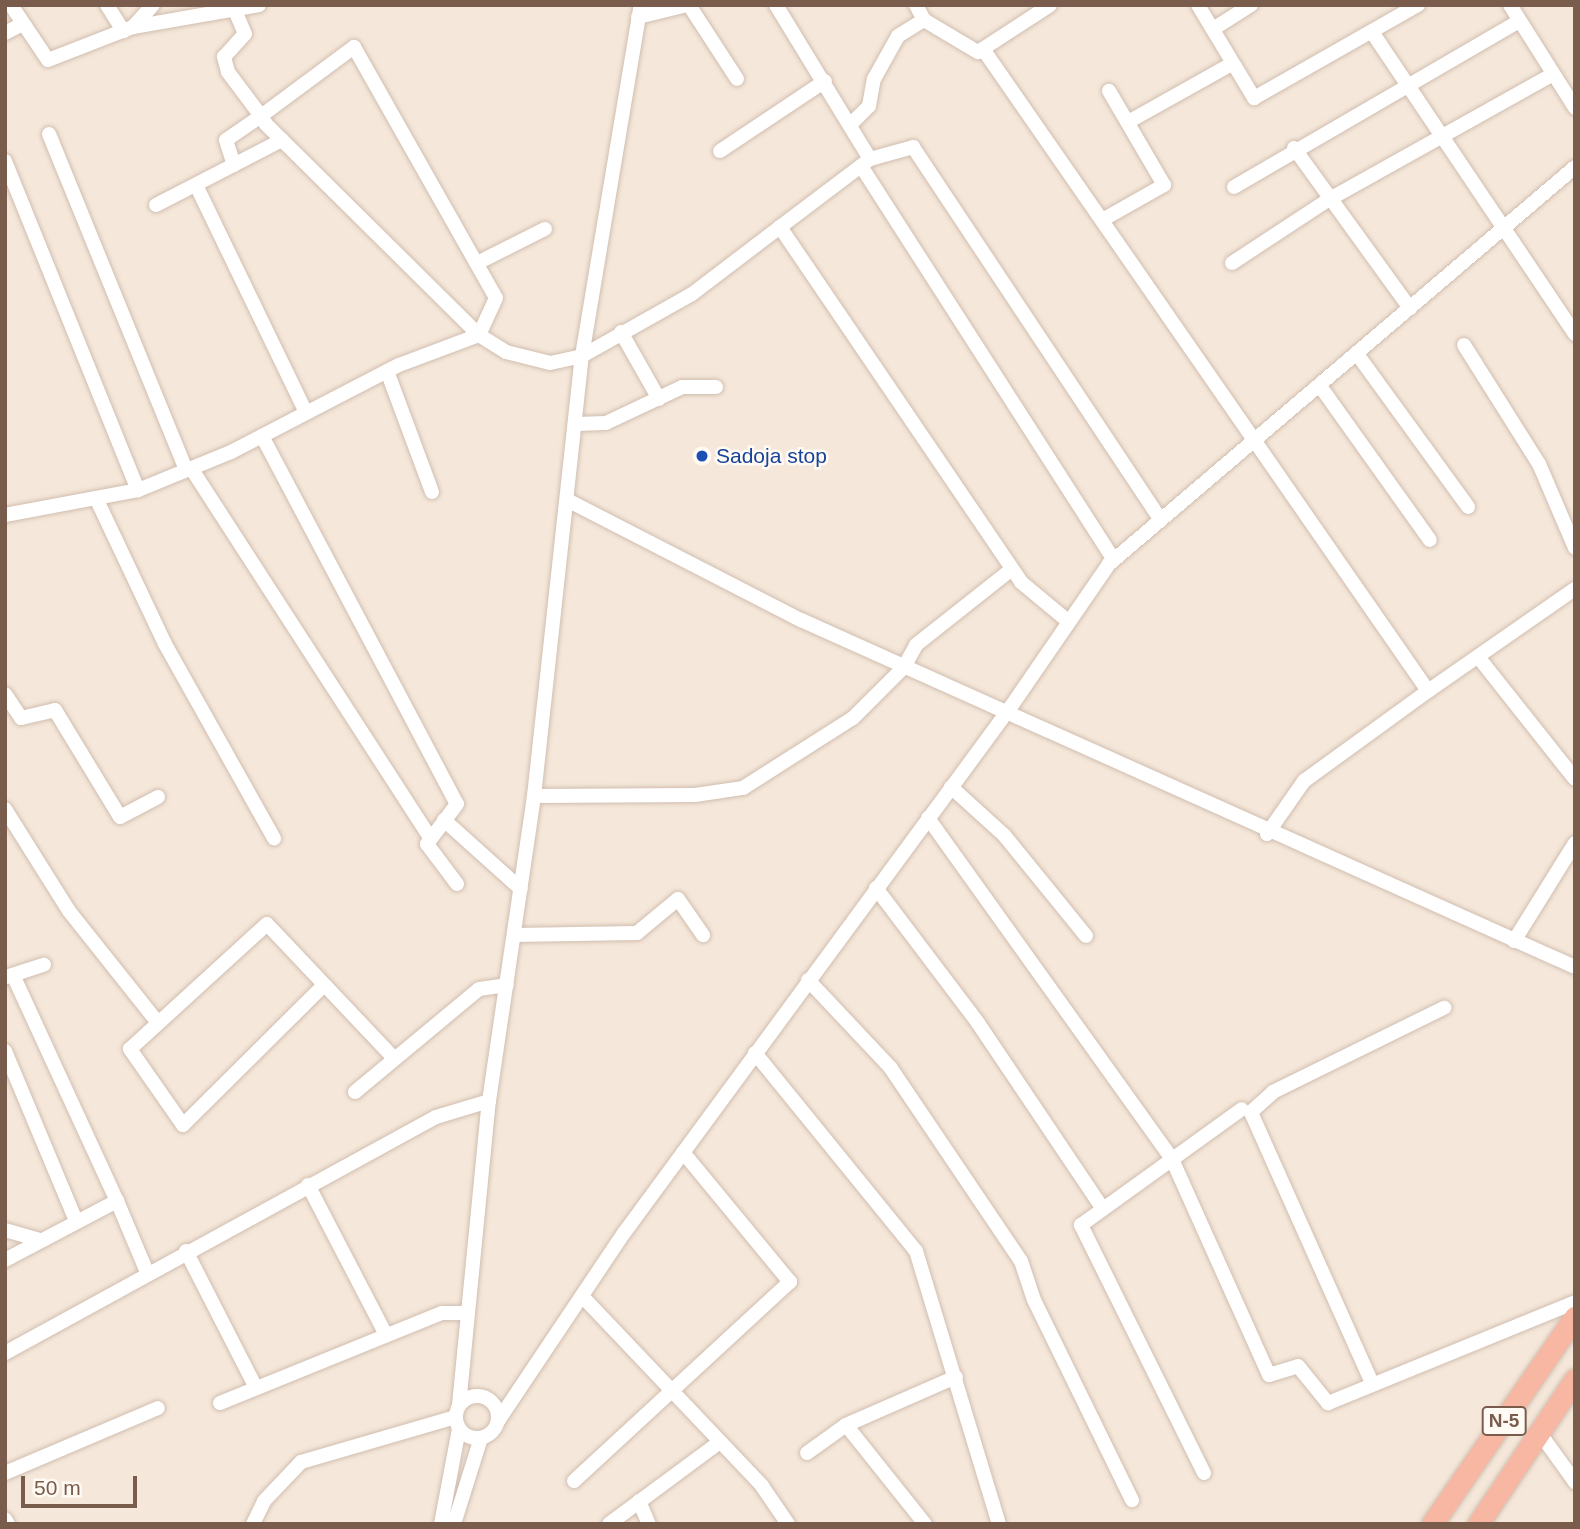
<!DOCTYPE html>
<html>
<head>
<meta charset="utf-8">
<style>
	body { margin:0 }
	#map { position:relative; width:1580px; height:1529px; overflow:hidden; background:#fdf6ec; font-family:Arial,sans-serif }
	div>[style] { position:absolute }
	.residential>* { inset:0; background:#f5e8da; transform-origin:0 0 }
	.roads { filter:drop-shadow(0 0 2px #d1beb0) drop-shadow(0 0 2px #d1beb0) }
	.minor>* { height:14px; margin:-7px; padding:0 7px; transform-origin:7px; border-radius:7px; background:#fff }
	.minor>.ring { margin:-7px; padding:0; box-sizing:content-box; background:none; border:14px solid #fff; border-radius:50% }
	.highway>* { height:21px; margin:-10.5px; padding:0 10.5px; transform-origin:10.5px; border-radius:10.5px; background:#f7b7a3 }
	.dots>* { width:19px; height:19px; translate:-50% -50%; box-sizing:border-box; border:4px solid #fffaf3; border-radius:50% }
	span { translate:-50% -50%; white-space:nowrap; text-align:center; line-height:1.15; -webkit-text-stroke:5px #fffaf3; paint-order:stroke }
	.shield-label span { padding:2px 5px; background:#fffaf3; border:2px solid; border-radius:5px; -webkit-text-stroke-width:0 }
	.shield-label { font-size:19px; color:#7a5c4d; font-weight:700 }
	.transit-label { font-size:21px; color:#164399 }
	.left { translate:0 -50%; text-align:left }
	.frame { position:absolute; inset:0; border:7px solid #7a5c4d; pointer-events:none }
	.scale { position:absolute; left:21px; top:1476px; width:116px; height:32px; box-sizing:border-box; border:4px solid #7a5c4d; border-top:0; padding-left:9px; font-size:21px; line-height:24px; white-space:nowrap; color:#7a5c4d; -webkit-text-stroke:5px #fffaf3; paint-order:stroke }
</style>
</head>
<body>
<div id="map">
	<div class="residential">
		<div style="left:5px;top:5px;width:1570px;height:1519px"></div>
	</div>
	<div class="roads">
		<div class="minor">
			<div style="left:11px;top:5px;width:66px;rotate:56.1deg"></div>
			<div style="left:48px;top:60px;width:91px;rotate:-21.2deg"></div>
			<div style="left:133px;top:27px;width:128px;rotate:-9.9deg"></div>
			<div style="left:107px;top:5px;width:31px;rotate:58deg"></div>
			<div style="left:689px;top:5px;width:88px;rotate:57deg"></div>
			<div style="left:776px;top:5px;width:180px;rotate:58.6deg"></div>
			<div style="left:870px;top:159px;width:113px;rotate:142.9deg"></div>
			<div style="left:780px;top:227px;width:429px;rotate:55.8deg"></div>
			<div style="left:1021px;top:582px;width:62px;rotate:39.8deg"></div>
			<div style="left:916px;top:5px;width:17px;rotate:62deg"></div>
			<div style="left:924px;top:20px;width:63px;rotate:30.7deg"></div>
			<div style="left:978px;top:52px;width:86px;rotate:-33.1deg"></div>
			<div style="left:1198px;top:5px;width:109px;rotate:58.9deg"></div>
			<div style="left:1254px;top:98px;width:189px;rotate:-29.6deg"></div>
			<div style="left:1510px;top:5px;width:122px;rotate:57.7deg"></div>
			<div style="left:638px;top:17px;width:50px;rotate:-13.8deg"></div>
			<div style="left:133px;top:27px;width:30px;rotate:-48deg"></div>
			<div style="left:1213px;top:29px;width:45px;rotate:-32.3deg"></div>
			<div style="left:1372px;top:32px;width:364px;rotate:56.1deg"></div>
			<div style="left:5px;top:33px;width:18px;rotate:-27deg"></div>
			<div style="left:983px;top:49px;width:781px;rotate:55.27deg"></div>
			<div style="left:1428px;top:691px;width:179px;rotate:-34.8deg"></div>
			<div style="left:1128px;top:122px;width:120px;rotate:-29.3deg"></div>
			<div style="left:850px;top:125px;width:27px;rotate:-45deg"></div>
			<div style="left:869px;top:106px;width:27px;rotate:-80deg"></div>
			<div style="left:874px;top:79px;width:49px;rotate:-60.8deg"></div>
			<div style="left:898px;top:36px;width:31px;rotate:-32deg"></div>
			<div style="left:49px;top:134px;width:363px;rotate:67.8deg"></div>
			<div style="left:1294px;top:148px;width:198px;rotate:54.1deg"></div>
			<div style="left:720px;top:151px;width:126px;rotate:-33.7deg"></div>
			<div style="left:870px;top:159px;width:45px;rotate:-15.6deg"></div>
			<div style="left:913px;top:147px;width:448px;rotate:56.4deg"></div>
			<div style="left:5px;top:161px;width:355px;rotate:68deg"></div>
			<div style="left:234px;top:165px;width:26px;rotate:-108deg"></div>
			<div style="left:226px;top:140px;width:42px;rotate:-34.4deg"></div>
			<div style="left:261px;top:116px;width:116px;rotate:-36.6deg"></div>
			<div style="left:354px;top:47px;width:288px;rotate:60.5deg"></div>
			<div style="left:496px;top:298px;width:41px;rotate:114.7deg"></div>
			<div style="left:479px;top:335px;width:300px;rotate:-135.3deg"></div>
			<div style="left:266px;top:124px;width:9px;rotate:-122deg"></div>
			<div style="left:261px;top:116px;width:55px;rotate:-126.9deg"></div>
			<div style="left:228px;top:72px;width:16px;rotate:-105deg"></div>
			<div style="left:224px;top:57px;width:31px;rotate:-48deg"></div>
			<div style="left:245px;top:34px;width:26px;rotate:-113deg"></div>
			<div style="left:861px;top:166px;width:468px;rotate:57.3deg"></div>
			<div style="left:196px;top:185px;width:253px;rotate:64.2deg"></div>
			<div style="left:1234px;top:187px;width:328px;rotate:-30.2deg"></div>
			<div style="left:156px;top:205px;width:142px;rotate:-27.3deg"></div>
			<div style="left:1104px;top:219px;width:69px;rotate:-29.5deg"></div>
			<div style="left:1164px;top:185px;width:109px;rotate:-120.3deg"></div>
			<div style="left:477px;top:263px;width:76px;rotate:-26.6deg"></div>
			<div style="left:1232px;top:263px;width:115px;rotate:-33.3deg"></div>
			<div style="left:1328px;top:200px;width:257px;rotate:-29.2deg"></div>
			<div style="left:621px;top:332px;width:77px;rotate:60.4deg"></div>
			<div style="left:1464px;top:345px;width:141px;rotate:57.8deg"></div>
			<div style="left:1539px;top:464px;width:91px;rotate:66.8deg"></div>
			<div style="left:1357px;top:354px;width:189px;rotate:54deg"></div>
			<div style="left:387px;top:371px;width:129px;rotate:69.6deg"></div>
			<div style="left:1320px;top:386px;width:189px;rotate:54.5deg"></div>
			<div style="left:576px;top:424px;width:30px;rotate:-2deg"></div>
			<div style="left:606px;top:423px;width:84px;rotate:-25.3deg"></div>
			<div style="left:682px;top:387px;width:34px"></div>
			<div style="left:262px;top:436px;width:416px;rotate:62.1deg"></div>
			<div style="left:457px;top:804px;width:50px;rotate:126.9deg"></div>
			<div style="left:427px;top:844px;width:50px;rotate:53.1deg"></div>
			<div style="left:191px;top:468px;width:440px;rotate:57.1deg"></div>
			<div style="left:96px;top:498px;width:161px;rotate:64.7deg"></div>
			<div style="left:165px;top:644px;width:223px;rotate:60.7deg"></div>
			<div style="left:569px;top:501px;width:261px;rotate:27.2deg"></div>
			<div style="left:801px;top:620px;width:848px;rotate:24.15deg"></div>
			<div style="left:5px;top:515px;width:135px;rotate:-10.6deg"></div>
			<div style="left:138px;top:490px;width:100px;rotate:-22.2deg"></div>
			<div style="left:231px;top:452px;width:189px;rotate:-27.4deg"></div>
			<div style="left:399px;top:365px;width:85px;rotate:-20.6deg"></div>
			<div style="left:479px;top:335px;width:32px;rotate:32deg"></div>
			<div style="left:506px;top:352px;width:45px;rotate:14deg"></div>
			<div style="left:550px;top:363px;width:33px;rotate:-12deg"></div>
			<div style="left:582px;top:356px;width:126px;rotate:-29.4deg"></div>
			<div style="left:692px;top:294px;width:111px;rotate:-37.3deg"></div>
			<div style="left:1479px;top:658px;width:154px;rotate:51.6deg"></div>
			<div style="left:5px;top:694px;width:29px;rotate:56deg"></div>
			<div style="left:21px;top:718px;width:35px;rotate:-13deg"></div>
			<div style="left:55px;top:710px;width:125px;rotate:58.7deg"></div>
			<div style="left:120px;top:817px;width:43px;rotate:-27.8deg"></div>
			<div style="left:951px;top:787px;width:72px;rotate:42.2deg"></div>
			<div style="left:1004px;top:835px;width:130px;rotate:50.9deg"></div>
			<div style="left:534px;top:796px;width:161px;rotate:-0.4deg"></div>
			<div style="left:695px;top:795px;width:49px;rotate:-8.3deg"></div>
			<div style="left:743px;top:788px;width:130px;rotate:-32.5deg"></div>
			<div style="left:853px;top:718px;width:72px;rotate:-45deg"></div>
			<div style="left:904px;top:667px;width:25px;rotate:-61deg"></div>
			<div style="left:916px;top:645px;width:122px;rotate:-38.4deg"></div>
			<div style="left:5px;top:809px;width:120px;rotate:57.9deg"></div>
			<div style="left:69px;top:911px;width:143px;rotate:51.5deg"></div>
			<div style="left:928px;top:818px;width:417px;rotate:54.4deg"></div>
			<div style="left:1171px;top:1157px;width:239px;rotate:65.8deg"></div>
			<div style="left:1269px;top:1375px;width:30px;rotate:-17deg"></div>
			<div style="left:1298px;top:1366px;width:48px;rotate:51deg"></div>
			<div style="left:1328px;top:1403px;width:267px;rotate:-22.2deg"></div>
			<div style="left:444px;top:820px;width:103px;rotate:41.9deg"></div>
			<div style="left:1267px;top:834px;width:65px;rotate:-55.1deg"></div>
			<div style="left:1304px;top:781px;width:153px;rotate:-36deg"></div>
			<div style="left:876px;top:888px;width:169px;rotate:52.9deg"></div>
			<div style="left:978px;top:1023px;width:220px;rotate:56.1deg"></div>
			<div style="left:514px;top:935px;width:123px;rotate:-0.9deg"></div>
			<div style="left:637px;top:933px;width:53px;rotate:-39.7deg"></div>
			<div style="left:678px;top:899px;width:44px;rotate:55.2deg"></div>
			<div style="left:1514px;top:941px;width:115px;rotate:-58.1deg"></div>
			<div style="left:13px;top:975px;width:249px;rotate:65.3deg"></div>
			<div style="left:6px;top:977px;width:40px;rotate:-18deg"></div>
			<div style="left:808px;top:980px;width:120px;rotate:46.7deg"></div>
			<div style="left:890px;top:1067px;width:234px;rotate:56deg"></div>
			<div style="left:1021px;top:1261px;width:41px;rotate:71.6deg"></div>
			<div style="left:1034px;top:1300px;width:223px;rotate:63.9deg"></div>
			<div style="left:322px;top:987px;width:196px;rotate:135.2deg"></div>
			<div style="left:183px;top:1125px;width:93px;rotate:-124.9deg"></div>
			<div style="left:130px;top:1049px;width:185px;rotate:-42.4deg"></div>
			<div style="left:267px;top:924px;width:180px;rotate:46.6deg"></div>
			<div style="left:5px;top:1051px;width:184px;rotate:67.3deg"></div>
			<div style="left:755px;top:1053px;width:255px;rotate:50.9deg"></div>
			<div style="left:916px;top:1251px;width:285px;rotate:73.1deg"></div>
			<div style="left:355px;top:1092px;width:161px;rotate:-39.7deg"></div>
			<div style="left:479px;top:989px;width:28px;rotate:-8deg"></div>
			<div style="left:308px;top:1185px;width:169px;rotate:62.5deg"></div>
			<div style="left:5px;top:1230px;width:37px;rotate:16deg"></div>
			<div style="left:186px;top:1251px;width:154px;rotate:62.9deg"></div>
			<div style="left:5px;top:1260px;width:127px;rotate:-27.8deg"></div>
			<div style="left:117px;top:1201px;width:77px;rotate:67.1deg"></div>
			<div style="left:582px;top:1296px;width:262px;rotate:46.5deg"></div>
			<div style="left:762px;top:1486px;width:46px;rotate:55.6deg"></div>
			<div style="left:5px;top:1353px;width:491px;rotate:-28.7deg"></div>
			<div style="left:436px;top:1117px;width:55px;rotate:-16.8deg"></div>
			<div style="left:1372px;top:1383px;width:297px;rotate:-114.1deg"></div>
			<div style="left:1251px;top:1112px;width:30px;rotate:-42deg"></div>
			<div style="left:1273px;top:1092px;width:191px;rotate:-26.2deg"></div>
			<div class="ring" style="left:456px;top:1396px;width:28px;height:28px"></div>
			<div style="left:220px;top:1403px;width:240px;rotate:-22.1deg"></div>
			<div style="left:442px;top:1313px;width:25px"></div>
			<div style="left:459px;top:1405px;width:305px;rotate:-84.4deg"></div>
			<div style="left:489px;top:1101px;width:308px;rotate:-81.6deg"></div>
			<div style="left:534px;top:796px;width:443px;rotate:-83.8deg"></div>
			<div style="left:582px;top:356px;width:356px;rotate:-80.5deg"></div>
			<div style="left:498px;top:1421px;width:226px;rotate:-56.2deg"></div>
			<div style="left:624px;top:1233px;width:652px;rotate:-53.68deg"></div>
			<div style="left:1010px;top:708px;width:175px;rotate:-55.5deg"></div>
			<div style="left:1109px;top:564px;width:612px;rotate:-40.43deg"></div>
			<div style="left:846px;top:1425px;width:127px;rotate:51.4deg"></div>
			<div style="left:1539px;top:1432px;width:62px;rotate:54.2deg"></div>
			<div style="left:807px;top:1453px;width:48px;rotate:-35.7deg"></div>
			<div style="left:846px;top:1425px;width:120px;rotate:-23.6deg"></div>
			<div style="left:5px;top:1473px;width:166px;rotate:-23deg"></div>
			<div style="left:1204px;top:1473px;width:277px;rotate:-116.4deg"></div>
			<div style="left:1081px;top:1225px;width:198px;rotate:-35.8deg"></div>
			<div style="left:574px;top:1481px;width:294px;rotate:-42.7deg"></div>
			<div style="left:790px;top:1282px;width:168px;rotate:-129.5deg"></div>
			<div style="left:639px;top:1501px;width:25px;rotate:67deg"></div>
			<div style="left:5px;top:1519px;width:6px;rotate:59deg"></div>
			<div style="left:253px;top:1524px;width:25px;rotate:-64deg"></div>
			<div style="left:264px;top:1501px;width:54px;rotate:-46.5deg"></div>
			<div style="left:301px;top:1462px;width:161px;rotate:-16.2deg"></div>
			<div style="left:441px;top:1524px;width:97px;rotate:-79.3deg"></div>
			<div style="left:454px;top:1524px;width:90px;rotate:-72.6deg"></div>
			<div style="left:609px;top:1524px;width:138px;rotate:-36.5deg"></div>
		</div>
		<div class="highway">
			<div style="left:1432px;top:1524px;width:252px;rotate:-55.4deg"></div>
			<div style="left:1478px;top:1524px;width:174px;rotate:-56.2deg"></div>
		</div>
	</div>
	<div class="dots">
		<div style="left:702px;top:456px;background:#1a4fb4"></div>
	</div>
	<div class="shield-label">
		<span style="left:1504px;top:1421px">N-5</span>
	</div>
	<div class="transit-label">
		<span class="left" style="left:716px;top:456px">Sadoja stop</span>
	</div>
	<div class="frame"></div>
	<div class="scale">50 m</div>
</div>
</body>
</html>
